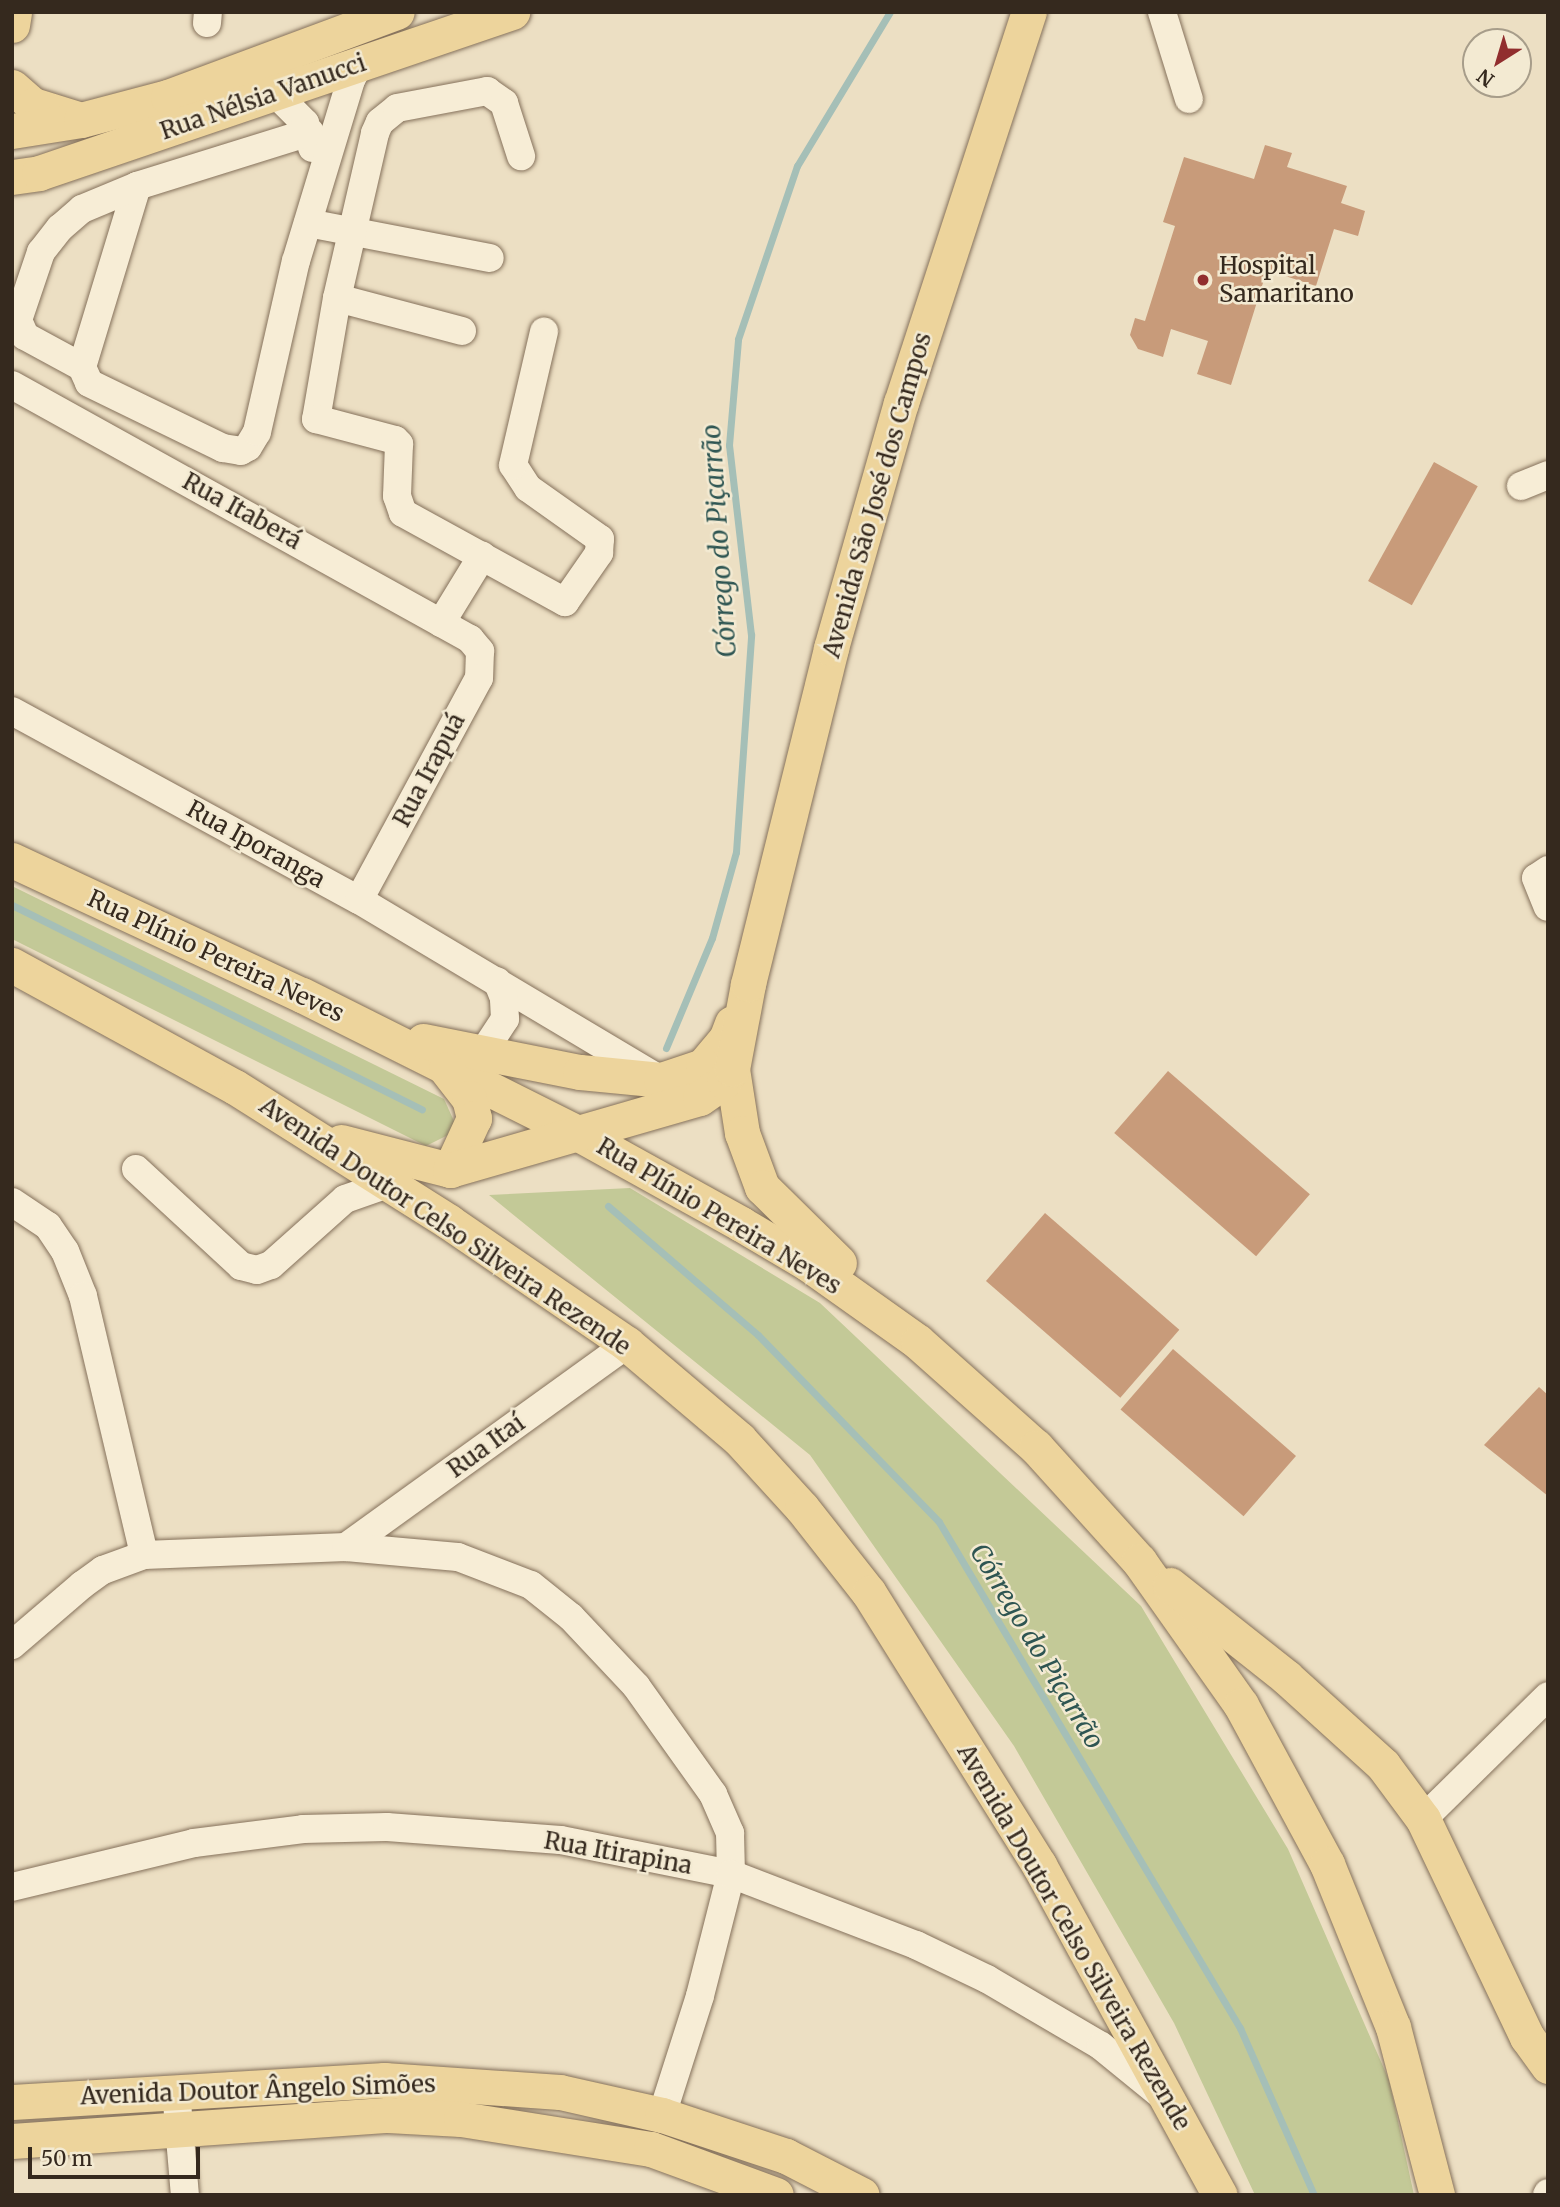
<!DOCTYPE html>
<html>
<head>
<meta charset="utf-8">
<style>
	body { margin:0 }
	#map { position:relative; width:1560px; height:2207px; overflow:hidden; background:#ecdfc3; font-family:Merriweather,serif }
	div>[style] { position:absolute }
	.green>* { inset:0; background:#c3c997 }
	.stream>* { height:7px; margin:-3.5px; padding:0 3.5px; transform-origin:3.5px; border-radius:3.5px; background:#a5bfb7 }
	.building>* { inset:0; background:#c89b7a; transform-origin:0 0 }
	.roads { filter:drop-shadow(0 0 2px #85715b) drop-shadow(0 0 2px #85715b) }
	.minor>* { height:28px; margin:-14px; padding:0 14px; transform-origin:14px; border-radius:14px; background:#f7edd6 }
	.major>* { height:35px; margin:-17.5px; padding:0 17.5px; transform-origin:17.5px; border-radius:17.5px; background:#edd49c }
	.dots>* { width:19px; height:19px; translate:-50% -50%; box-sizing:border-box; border:4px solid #f3ead2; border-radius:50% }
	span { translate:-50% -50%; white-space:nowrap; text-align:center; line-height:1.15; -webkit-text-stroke:5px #f3ead2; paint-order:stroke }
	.street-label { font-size:24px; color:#35291e }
	.poi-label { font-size:24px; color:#35291e }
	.left { translate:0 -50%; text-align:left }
	.water-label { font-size:26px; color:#2e5552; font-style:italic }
	.frame { position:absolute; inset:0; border:14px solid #35291e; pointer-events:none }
	.north { position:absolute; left:1462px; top:28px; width:70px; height:70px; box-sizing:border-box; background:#f3ead2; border:2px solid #a79d8a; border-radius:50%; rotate:217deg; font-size:19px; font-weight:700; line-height:28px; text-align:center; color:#35291e }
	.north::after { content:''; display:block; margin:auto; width:24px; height:32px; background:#912e2e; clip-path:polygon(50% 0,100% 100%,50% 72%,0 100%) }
	.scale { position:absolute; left:28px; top:2147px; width:172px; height:32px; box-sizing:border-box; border:4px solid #35291e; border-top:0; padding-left:9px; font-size:21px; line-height:24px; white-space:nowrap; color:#35291e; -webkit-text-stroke:5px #f3ead2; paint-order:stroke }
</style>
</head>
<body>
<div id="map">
	<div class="green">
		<div style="clip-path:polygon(12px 886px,444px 1099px,458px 1130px,426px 1146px,12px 939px)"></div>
		<div style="clip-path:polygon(630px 1188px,820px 1303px,1141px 1606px,1288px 1849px,1389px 2080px,1414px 2195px,1255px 2195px,1174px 2023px,1014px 1746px,810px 1455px,489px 1195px)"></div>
	</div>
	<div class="stream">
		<div style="left:12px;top:905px;width:458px;rotate:26.5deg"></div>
		<div style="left:666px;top:1048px;width:119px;rotate:-67.3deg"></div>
		<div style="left:712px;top:938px;width:89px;rotate:-74.4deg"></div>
		<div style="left:736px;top:852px;width:218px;rotate:-86deg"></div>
		<div style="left:751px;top:635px;width:191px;rotate:-96.6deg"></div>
		<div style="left:729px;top:445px;width:106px;rotate:-85.1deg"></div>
		<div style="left:738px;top:339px;width:183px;rotate:-71.2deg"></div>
		<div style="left:797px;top:166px;width:180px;rotate:-58.9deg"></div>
		<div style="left:608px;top:1206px;width:198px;rotate:40.7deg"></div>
		<div style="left:758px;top:1335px;width:260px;rotate:45.9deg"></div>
		<div style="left:939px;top:1522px;width:589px;rotate:59.25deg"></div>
		<div style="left:1240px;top:2028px;width:183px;rotate:66.1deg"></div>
	</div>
	<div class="building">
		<div style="clip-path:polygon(1265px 145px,1292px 153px,1287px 167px,1347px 186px,1341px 203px,1365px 211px,1358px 236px,1334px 229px,1316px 286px,1267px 270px,1231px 385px,1197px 374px,1208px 341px,1171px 329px,1163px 357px,1138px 349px,1130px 335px,1135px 318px,1145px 321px,1175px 226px,1163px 222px,1184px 157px,1254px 179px)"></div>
		<div style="left:1434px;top:462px;width:50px;height:136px;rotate:29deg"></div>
		<div style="left:1168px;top:1071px;width:188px;height:82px;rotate:41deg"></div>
		<div style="left:1045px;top:1213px;width:178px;height:90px;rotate:41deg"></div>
		<div style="left:1173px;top:1349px;width:163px;height:80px;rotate:41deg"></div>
		<div style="clip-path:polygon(1539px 1387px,1548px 1395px,1548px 1496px,1484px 1445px)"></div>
	</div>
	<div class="roads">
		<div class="minor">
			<div style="left:1162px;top:12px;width:91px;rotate:72.8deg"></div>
			<div style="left:207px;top:23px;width:11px;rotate:-85deg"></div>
			<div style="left:276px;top:94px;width:41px;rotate:45deg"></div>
			<div style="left:305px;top:123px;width:26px;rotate:74deg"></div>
			<div style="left:310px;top:132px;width:181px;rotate:162.7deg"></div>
			<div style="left:137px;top:186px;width:189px;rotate:106.9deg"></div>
			<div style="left:82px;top:367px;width:17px;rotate:66deg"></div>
			<div style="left:89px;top:383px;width:149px;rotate:25.9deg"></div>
			<div style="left:223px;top:448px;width:18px;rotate:9deg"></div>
			<div style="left:241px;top:451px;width:8px;rotate:-30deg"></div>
			<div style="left:248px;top:447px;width:17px;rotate:-59deg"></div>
			<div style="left:257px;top:432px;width:175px;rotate:-77.2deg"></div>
			<div style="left:296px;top:261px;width:189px;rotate:-73.1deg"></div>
			<div style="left:351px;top:80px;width:19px;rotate:-62deg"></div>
			<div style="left:308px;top:223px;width:185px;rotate:10.9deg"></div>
			<div style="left:337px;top:298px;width:123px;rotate:99.8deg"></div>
			<div style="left:316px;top:419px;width:82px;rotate:14.9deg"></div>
			<div style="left:395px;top:440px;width:6px;rotate:45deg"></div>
			<div style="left:399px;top:444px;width:52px;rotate:92.2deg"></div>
			<div style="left:397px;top:496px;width:18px;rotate:71deg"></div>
			<div style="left:403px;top:513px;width:185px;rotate:28.8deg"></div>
			<div style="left:565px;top:602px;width:60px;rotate:-55.2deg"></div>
			<div style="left:599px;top:553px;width:14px;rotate:-86deg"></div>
			<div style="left:600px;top:539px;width:88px;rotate:-144.7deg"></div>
			<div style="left:528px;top:488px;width:27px;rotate:-123deg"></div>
			<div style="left:513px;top:465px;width:137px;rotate:-76.9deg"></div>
			<div style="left:462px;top:331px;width:129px;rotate:-165.2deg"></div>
			<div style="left:337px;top:298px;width:169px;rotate:-77deg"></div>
			<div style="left:375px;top:133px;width:12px;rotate:-66deg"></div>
			<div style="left:380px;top:122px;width:22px;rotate:-39deg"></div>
			<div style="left:397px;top:108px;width:92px;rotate:-10.7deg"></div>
			<div style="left:487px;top:91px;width:21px;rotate:35deg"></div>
			<div style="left:504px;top:103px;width:56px;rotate:72.2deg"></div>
			<div style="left:82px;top:367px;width:65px;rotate:-151.5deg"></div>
			<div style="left:25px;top:336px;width:17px;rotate:-114deg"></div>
			<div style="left:18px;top:320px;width:72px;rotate:-71.3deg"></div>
			<div style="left:41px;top:252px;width:31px;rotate:-52deg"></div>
			<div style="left:60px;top:228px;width:29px;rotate:-41deg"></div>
			<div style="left:82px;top:209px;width:60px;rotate:-22.7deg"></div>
			<div style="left:12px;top:385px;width:524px;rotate:29.01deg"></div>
			<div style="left:470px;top:639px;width:16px;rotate:50deg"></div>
			<div style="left:480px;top:651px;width:27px;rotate:92deg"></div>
			<div style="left:479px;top:678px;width:252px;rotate:118.4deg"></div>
			<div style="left:1521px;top:486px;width:29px;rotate:-22deg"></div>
			<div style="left:441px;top:623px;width:79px;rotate:-58.5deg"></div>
			<div style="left:12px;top:711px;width:395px;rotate:28.6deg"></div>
			<div style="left:359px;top:900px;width:348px;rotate:30.8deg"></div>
			<div style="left:1548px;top:870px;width:14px;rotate:146deg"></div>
			<div style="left:1536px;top:878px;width:31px;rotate:68deg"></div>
			<div style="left:482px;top:1054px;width:42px;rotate:-56.7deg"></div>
			<div style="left:505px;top:1019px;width:21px;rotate:-93deg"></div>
			<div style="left:504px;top:998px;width:18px;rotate:-112deg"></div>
			<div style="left:136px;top:1169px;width:143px;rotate:42.7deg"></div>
			<div style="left:241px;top:1266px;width:16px;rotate:14deg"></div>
			<div style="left:257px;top:1270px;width:15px;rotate:-20deg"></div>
			<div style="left:271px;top:1265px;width:99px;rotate:-41.7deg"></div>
			<div style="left:345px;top:1199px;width:46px;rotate:-19.2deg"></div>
			<div style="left:12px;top:1202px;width:43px;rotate:33.7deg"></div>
			<div style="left:48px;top:1226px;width:30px;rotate:56deg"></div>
			<div style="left:65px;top:1251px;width:48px;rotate:68.2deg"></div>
			<div style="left:83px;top:1296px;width:266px;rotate:76.7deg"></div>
			<div style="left:346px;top:1547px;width:347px;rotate:-35.8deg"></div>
			<div style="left:12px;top:1645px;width:92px;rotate:-40.6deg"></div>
			<div style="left:82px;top:1585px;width:26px;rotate:-36deg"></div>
			<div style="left:103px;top:1570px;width:44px;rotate:-20.1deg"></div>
			<div style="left:144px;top:1555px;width:202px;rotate:-2.3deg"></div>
			<div style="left:346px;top:1547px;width:112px;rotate:5.1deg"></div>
			<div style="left:458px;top:1557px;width:78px;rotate:21deg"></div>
			<div style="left:531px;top:1585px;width:51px;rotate:38.7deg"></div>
			<div style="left:571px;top:1617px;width:95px;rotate:46.7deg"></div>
			<div style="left:636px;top:1686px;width:133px;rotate:54.5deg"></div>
			<div style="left:713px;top:1794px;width:43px;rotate:66.4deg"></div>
			<div style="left:730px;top:1833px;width:41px;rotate:88.6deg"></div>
			<div style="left:731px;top:1874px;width:126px;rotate:104.3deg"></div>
			<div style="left:700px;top:1996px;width:125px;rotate:107.7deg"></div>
			<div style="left:1423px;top:1819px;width:175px;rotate:-44.5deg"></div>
			<div style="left:12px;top:1887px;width:187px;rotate:-13.6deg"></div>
			<div style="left:194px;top:1843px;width:110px;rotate:-7.3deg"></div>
			<div style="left:303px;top:1829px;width:84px;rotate:-1.4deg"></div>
			<div style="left:387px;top:1827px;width:174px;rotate:4.3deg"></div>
			<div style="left:561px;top:1840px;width:173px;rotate:11.3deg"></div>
			<div style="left:731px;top:1874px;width:198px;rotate:21deg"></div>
			<div style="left:916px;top:1945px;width:79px;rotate:25.6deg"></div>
			<div style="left:987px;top:1979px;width:132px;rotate:30.4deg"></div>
			<div style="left:1101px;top:2046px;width:76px;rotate:39.1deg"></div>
			<div style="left:176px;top:2091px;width:104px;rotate:85.1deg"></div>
			<div style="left:1547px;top:2195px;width:2px;rotate:-63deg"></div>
		</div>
		<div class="major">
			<div style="left:12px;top:25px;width:13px;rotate:-81deg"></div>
			<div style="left:12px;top:87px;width:28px;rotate:41deg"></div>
			<div style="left:33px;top:105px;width:47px;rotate:17.3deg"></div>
			<div style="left:12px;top:131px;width:70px;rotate:-9.1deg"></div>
			<div style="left:81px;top:120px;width:90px;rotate:-14.8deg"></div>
			<div style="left:168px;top:97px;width:244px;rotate:-20.4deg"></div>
			<div style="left:12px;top:177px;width:27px;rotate:-8deg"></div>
			<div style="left:39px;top:173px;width:500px;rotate:-18.8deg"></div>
			<div style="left:12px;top:860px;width:320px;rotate:25deg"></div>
			<div style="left:302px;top:995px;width:308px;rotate:26.6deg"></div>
			<div style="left:577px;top:1133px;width:188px;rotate:29deg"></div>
			<div style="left:741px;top:1224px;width:77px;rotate:30.6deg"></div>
			<div style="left:807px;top:1263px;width:136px;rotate:35.4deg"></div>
			<div style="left:918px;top:1342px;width:158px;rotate:41.7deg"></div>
			<div style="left:1036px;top:1447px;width:154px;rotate:47.9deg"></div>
			<div style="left:1139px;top:1561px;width:176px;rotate:54.7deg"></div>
			<div style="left:1241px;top:1705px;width:181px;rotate:61.6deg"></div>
			<div style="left:1327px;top:1864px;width:176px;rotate:68deg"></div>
			<div style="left:1393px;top:2027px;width:174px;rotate:75.3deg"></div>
			<div style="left:12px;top:965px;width:254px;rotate:28.7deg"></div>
			<div style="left:235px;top:1087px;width:253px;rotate:32.2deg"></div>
			<div style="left:449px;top:1222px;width:216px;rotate:34.4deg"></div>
			<div style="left:627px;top:1344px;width:147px;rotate:40.3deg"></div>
			<div style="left:739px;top:1439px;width:93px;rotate:47.6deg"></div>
			<div style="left:802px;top:1508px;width:108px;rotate:51.8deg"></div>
			<div style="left:869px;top:1593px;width:321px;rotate:58deg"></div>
			<div style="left:1039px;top:1865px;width:376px;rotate:61.3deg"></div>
			<div style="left:423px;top:1041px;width:160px;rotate:11.2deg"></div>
			<div style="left:580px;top:1072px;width:81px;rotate:5.6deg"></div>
			<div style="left:661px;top:1080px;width:44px;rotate:-18.4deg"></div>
			<div style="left:703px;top:1066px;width:35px;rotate:-50deg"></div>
			<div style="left:726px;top:1039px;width:17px;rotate:-69deg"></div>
			<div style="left:446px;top:1069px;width:37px;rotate:52deg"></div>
			<div style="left:469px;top:1098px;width:21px;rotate:76deg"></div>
			<div style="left:474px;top:1118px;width:57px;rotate:114.8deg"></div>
			<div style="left:732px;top:1069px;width:65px;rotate:81.1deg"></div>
			<div style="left:742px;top:1133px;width:58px;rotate:69.7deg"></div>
			<div style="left:762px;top:1187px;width:108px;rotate:44.6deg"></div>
			<div style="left:341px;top:1142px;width:113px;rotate:14.4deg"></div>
			<div style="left:450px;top:1170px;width:260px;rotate:-16.1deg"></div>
			<div style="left:700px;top:1098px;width:29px;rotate:-35deg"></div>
			<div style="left:724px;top:1081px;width:14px;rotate:-56deg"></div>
			<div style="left:732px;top:1069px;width:86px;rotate:-79.3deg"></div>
			<div style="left:748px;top:984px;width:346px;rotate:-76.1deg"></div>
			<div style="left:831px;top:648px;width:255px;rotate:-74.1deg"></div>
			<div style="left:901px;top:403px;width:411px;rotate:-71.9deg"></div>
			<div style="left:1170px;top:1585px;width:148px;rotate:38.4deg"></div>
			<div style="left:1286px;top:1677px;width:131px;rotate:42.2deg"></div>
			<div style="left:1383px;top:1765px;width:67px;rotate:53.5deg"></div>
			<div style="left:1423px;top:1819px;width:242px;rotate:64.5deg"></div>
			<div style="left:1527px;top:2037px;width:36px;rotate:54deg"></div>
			<div style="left:12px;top:2102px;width:373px;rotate:-3.4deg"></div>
			<div style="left:384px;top:2080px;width:176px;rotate:3.9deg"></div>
			<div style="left:560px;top:2092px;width:105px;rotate:12.7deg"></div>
			<div style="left:662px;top:2115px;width:131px;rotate:18.3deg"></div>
			<div style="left:786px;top:2156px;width:85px;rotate:27.2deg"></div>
			<div style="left:12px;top:2141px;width:377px;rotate:-4deg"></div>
			<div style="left:388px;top:2115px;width:73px;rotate:3.1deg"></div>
			<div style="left:461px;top:2119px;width:192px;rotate:9deg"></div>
			<div style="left:651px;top:2149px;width:133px;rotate:20.2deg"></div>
		</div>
	</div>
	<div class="dots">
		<div style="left:1203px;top:280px;background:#912e2e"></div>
	</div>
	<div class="street-label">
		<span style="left:263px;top:97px;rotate:-19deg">Rua Nélsia Vanucci</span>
		<span style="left:877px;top:495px;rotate:-74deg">Avenida São José dos Campos</span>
		<span style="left:242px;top:511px;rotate:29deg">Rua Itaberá</span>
		<span style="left:429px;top:770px;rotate:-62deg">Rua Irapuá</span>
		<span style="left:256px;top:844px;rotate:29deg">Rua Iporanga</span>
		<span style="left:216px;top:956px;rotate:25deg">Rua Plínio Pereira Neves</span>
		<span style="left:719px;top:1216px;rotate:31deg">Rua Plínio Pereira Neves</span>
		<span style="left:445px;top:1226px;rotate:34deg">Avenida Doutor Celso Silveira Rezende</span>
		<span style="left:486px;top:1446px;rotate:-36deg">Rua Itaí</span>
		<span style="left:618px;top:1853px;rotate:10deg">Rua Itirapina</span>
		<span style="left:1074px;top:1937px;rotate:60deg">Avenida Doutor Celso Silveira Rezende</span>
		<span style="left:258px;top:2090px;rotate:-2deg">Avenida Doutor Ângelo Simões</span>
	</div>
	<div class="poi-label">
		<span class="left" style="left:1219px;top:280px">Hospital<br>Samaritano</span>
	</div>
	<div class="water-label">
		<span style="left:719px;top:541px;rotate:-94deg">Córrego do Piçarrão</span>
		<span style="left:1037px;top:1646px;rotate:59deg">Córrego do Piçarrão</span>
	</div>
	<div class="frame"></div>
	<div class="north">N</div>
	<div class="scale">50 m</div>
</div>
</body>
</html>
